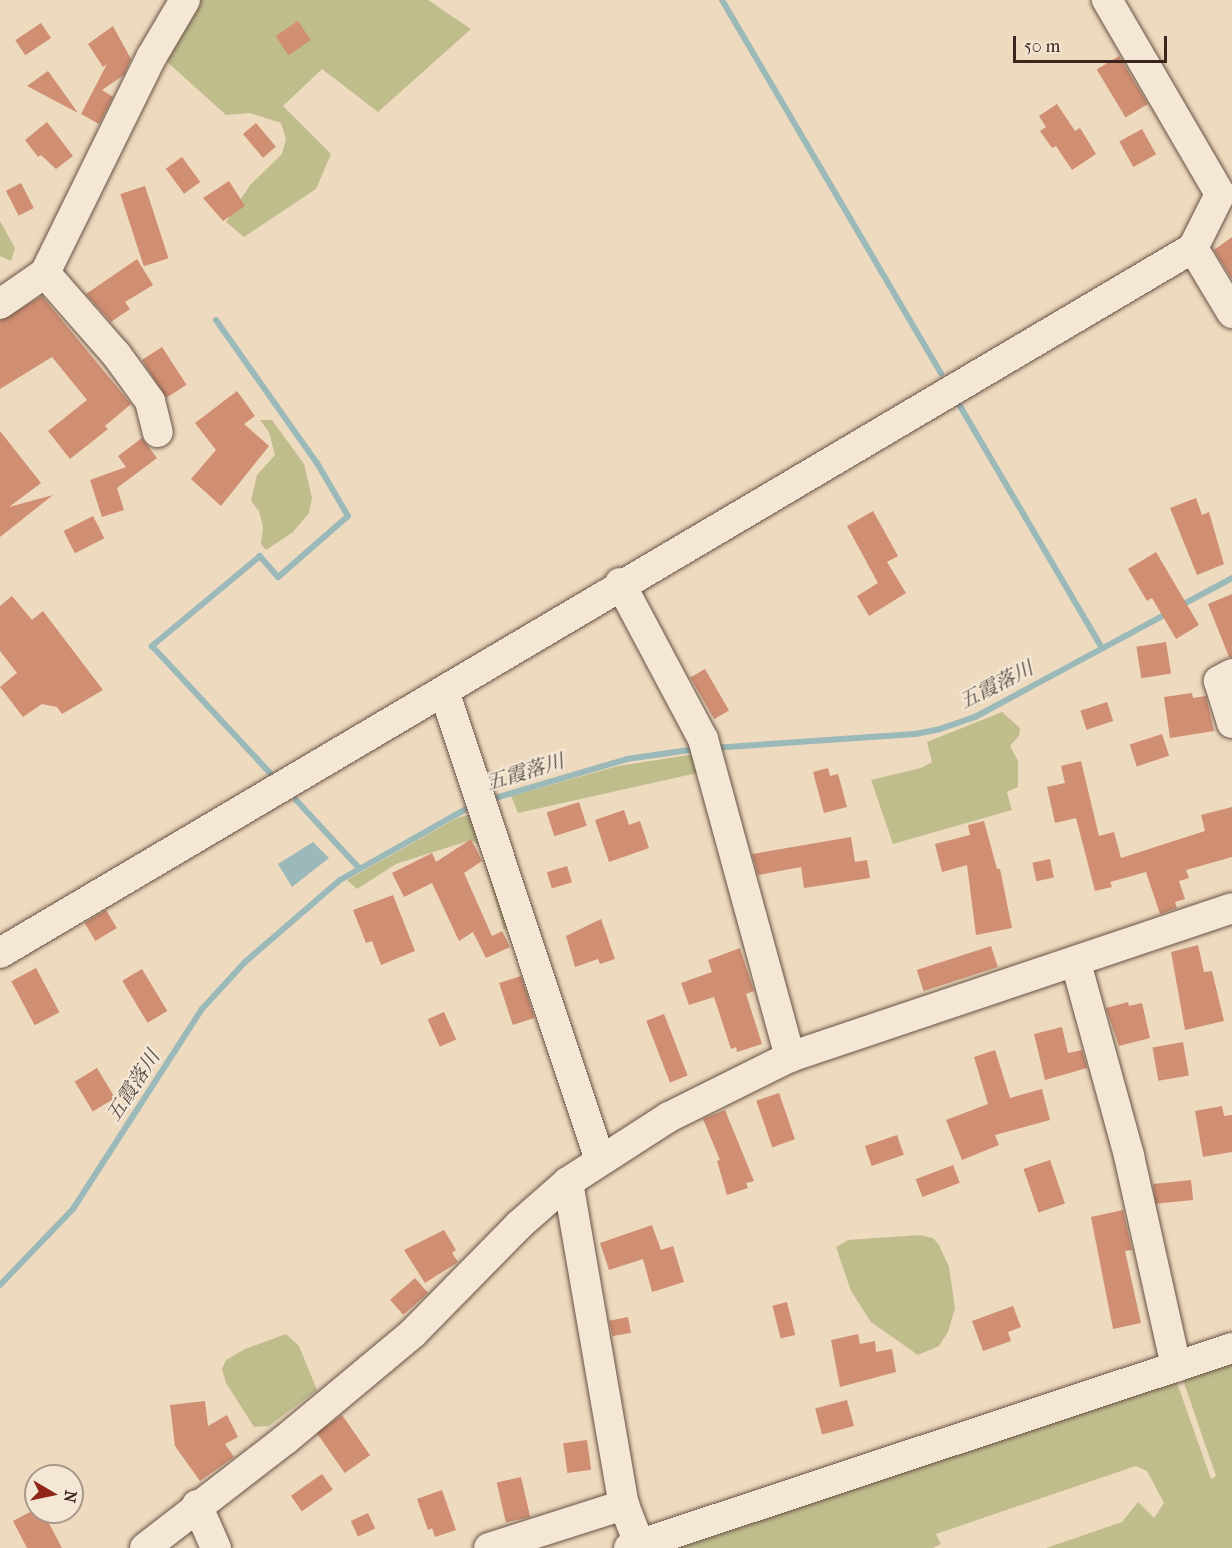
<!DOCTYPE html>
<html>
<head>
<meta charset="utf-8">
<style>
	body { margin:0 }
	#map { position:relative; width:1232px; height:1548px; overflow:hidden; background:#eedabf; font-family:"IM FELL French Canon","Noto Serif JP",serif }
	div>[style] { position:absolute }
	.green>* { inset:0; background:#c0bd8d }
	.water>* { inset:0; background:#9bb9b9 }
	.stream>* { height:6px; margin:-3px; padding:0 3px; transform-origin:3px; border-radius:3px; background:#9bb9b9 }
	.building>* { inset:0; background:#d08e72; transform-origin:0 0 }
	.roads { filter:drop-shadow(0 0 2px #685245) drop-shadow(0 0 2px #685245) }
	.minor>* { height:30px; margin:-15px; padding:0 15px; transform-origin:15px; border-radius:15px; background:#f4e7d5 }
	span { translate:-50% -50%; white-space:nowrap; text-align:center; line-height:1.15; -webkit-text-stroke:4.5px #f4e7d5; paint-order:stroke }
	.water-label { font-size:20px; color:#544a43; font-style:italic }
	.north { position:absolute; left:24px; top:1464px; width:60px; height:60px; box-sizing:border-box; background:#f4e7d5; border:2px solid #aa998b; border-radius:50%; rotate:99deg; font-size:16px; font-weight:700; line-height:24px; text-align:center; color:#3c251c }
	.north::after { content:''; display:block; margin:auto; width:21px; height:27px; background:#8f2418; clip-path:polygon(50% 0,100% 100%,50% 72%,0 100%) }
	.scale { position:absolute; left:1013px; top:36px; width:154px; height:27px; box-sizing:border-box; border:3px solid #3c251c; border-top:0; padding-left:8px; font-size:18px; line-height:21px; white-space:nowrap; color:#3c251c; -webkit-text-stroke:4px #f4e7d5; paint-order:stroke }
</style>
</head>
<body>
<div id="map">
	<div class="green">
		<div style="clip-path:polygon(199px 0,428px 0,471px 29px,378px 112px,322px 69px,283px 106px,331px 154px,316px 189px,244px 237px,226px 222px,250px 185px,282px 154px,286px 139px,281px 123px,250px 113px,226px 115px,164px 59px)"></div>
		<div style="clip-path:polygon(0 221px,15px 248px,11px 261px,0 256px)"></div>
		<div style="clip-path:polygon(260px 420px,272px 420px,304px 464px,312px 498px,309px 513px,293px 532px,266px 550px,261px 544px,263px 527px,259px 511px,251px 501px,257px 475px,275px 455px,269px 432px)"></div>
		<div style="clip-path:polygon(1002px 712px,1020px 728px,1019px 736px,1010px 746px,1018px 761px,1018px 787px,1007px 792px,1012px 810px,893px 844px,871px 780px,921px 768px,932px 762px,927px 742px)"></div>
		<div style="clip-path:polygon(702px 753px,706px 771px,518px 813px,511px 796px,618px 766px)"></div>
		<div style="clip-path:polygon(479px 812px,515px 925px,504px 930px,480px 846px,471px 840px,396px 864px,357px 889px,347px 880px,457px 818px)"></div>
		<div style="clip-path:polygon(919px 1235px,933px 1238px,939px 1245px,949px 1267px,955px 1308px,948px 1332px,939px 1346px,918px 1355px,871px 1322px,851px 1291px,836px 1247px,848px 1240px)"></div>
		<div style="clip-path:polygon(286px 1334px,299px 1346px,317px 1390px,269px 1426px,254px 1427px,226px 1383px,222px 1369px,226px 1360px,245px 1349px)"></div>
		<div style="clip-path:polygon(1232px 1357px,1232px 1548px,1046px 1548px,1122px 1522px,1138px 1502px,1154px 1518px,1164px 1503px,1147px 1471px,1136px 1466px,936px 1534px,941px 1544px,933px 1548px,661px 1548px,1175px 1377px,1211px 1479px,1216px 1476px,1181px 1374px)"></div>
	</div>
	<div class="water">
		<div style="clip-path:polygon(313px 842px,329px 858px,292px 887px,278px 864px)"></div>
	</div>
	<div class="stream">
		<div style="left:722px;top:0;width:433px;rotate:59.6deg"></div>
		<div style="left:216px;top:320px;width:175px;rotate:54.8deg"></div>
		<div style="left:317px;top:463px;width:61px;rotate:59.7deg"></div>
		<div style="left:348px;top:516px;width:93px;rotate:138.9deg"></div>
		<div style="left:278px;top:577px;width:28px;rotate:-131deg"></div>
		<div style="left:260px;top:556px;width:141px;rotate:140.2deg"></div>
		<div style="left:152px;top:646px;width:173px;rotate:47.1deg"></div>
		<div style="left:960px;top:406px;width:281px;rotate:59.6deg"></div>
		<div style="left:1180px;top:606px;width:59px;rotate:-28.3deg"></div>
		<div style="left:713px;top:748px;width:202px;rotate:-4deg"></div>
		<div style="left:915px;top:734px;width:25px;rotate:-11deg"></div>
		<div style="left:940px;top:729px;width:37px;rotate:-19deg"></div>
		<div style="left:975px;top:717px;width:219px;rotate:-28.3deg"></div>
		<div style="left:296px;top:800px;width:93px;rotate:47.2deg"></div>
		<div style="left:488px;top:800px;width:145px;rotate:-16.4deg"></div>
		<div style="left:627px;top:759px;width:70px;rotate:-8.2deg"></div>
		<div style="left:0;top:1285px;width:105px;rotate:-46.2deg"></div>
		<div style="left:73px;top:1209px;width:238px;rotate:-57.2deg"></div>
		<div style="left:202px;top:1009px;width:64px;rotate:-47.5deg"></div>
		<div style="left:245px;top:962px;width:125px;rotate:-40.8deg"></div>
		<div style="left:340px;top:880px;width:153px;rotate:-29.4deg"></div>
	</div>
	<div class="building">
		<div style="left:298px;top:21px;width:23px;height:27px;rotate:56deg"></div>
		<div style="left:41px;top:23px;width:18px;height:31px;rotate:56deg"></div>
		<div style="clip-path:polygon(113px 26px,131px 59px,124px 75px,102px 90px,113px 97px,99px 124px,81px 114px,107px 64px,103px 67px,88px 44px)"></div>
		<div style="left:1119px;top:56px;width:56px;height:26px;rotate:59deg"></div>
		<div style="clip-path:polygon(48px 71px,78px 113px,27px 86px)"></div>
		<div style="clip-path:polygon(1057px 104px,1075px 131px,1080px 128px,1096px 154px,1072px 170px,1056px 146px,1052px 148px,1040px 131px,1046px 127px,1039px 116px)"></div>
		<div style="clip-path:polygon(47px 122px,73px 156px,56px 169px,41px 155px,38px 157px,25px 140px)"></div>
		<div style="left:256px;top:123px;width:31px;height:17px;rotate:50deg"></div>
		<div style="left:1142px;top:129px;width:29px;height:26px;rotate:61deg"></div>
		<div style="left:182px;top:157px;width:31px;height:20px;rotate:54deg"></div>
		<div style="clip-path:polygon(229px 181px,245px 206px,223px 221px,203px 198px)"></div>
		<div style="left:21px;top:183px;width:28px;height:17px;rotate:63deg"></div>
		<div style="left:145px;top:186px;width:76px;height:26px;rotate:72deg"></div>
		<div style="clip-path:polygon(1232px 237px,1232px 279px,1214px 250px)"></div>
		<div style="clip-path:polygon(137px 259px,153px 285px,125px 302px,130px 309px,111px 322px,86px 294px)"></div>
		<div style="clip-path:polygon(42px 296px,131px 404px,105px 426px,108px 429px,70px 459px,48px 431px,87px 400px,52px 357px,0 389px,0 321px)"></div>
		<div style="left:162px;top:347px;width:45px;height:24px;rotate:57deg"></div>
		<div style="clip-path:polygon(237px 391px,255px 416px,244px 424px,269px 446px,221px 506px,191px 479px,216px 450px,195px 423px)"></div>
		<div style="clip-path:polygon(0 431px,41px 483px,9px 507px,53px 495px,0 537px)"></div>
		<div style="clip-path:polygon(142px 438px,157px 458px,117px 488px,124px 510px,102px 517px,90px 480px,126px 467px,118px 456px)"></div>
		<div style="clip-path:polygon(1196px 498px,1202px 515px,1209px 512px,1224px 564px,1197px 575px,1170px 508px)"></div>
		<div style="clip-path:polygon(873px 511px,898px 556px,887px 562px,906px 593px,869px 616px,857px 596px,878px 583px,847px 526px)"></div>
		<div style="left:93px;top:516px;width:25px;height:33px;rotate:63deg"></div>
		<div style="clip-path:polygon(1156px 552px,1199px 625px,1176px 639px,1152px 598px,1147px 601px,1128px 569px)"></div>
		<div style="clip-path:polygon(1232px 594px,1232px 657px,1229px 657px,1208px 604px)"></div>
		<div style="clip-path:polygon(12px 596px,32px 620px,43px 611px,103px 690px,62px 714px,57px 707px,42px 704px,23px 717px,0 687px,17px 673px,0 651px,0 606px)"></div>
		<div style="left:1166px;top:642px;width:32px;height:30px;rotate:81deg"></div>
		<div style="left:705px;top:669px;width:48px;height:17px;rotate:60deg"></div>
		<div style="clip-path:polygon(1192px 693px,1193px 698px,1206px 696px,1214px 731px,1170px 738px,1164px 697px)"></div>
		<div style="left:1107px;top:702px;width:20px;height:28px;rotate:72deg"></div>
		<div style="left:1162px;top:734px;width:23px;height:34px;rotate:72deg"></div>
		<div style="clip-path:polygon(1081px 761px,1099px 836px,1114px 832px,1121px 858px,1205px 831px,1201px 815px,1232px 807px,1232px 857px,1186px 870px,1189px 878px,1179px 881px,1185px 899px,1175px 902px,1177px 908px,1160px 914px,1146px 872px,1110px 882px,1112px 887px,1095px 891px,1076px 818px,1055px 823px,1047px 787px,1065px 783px,1061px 766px)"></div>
		<div style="clip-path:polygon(828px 768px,830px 776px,838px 774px,847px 807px,824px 813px,813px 772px)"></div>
		<div style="left:579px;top:802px;width:25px;height:34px;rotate:72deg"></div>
		<div style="clip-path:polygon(624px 810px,629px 825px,640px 821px,649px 848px,609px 862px,595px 820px)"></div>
		<div style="clip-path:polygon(984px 821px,997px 869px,1000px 869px,1012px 928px,976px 935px,967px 865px,942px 872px,935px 844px,970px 835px,968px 825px)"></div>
		<div style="clip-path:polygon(851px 837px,855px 862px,867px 860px,870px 878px,804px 888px,801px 867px,758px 875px,752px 854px)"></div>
		<div style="clip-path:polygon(471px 839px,482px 861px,464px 873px,492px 936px,502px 931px,510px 947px,486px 958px,473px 932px,459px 941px,432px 883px,404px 897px,392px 873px,432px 853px,436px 862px)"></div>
		<div style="left:1050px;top:859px;width:19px;height:18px;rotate:78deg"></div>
		<div style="left:567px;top:866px;width:17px;height:21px;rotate:73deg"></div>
		<div style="clip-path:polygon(393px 895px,415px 951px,381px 965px,372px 941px,366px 943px,353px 910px)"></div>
		<div style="left:106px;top:910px;width:21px;height:25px;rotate:59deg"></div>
		<div style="clip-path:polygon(601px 919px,615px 959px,600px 964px,598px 959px,575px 967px,566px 936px)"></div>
		<div style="clip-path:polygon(1198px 945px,1204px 972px,1212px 971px,1224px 1021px,1185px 1030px,1171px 952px)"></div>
		<div style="left:991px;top:946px;width:22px;height:78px;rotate:72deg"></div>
		<div style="clip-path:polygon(740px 948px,754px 991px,746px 994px,762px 1044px,737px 1052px,736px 1047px,731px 1049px,714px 997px,689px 1005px,681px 983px,712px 972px,708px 960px)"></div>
		<div style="left:36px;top:968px;width:50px;height:28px;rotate:62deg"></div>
		<div style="left:142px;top:969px;width:49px;height:23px;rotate:59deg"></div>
		<div style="left:521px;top:976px;width:44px;height:23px;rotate:72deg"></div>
		<div style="clip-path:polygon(1128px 1002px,1129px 1006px,1142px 1003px,1150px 1038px,1119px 1046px,1106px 1008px)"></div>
		<div style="left:444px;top:1012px;width:30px;height:18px;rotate:66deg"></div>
		<div style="left:664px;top:1014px;width:66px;height:19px;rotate:69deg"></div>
		<div style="clip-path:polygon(1062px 1027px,1068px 1053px,1082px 1050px,1087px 1068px,1045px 1080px,1034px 1034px)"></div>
		<div style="left:1183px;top:1042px;width:34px;height:31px;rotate:80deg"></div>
		<div style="clip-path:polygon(995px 1050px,1010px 1098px,1042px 1089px,1050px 1120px,995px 1135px,999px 1145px,962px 1160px,946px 1120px,988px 1104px,974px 1057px)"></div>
		<div style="left:97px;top:1068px;width:35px;height:26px;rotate:59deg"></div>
		<div style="left:779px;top:1093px;width:49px;height:24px;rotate:71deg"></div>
		<div style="clip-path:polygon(1222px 1106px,1224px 1116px,1232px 1115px,1232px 1152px,1203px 1157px,1195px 1111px)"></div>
		<div style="clip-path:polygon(725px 1110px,754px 1181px,746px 1183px,748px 1188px,727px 1195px,717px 1161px,720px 1160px,703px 1119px)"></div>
		<div style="left:897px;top:1135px;width:21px;height:34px;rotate:71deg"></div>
		<div style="left:1050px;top:1160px;width:46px;height:28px;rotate:71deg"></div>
		<div style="left:953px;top:1165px;width:19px;height:40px;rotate:69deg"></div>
		<div style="left:1191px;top:1180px;width:20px;height:38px;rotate:84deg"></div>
		<div style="clip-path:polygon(1123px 1210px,1132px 1250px,1125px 1251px,1141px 1323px,1113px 1329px,1091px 1217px)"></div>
		<div style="clip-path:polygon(652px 1225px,661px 1250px,673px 1246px,684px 1282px,652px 1292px,643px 1259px,609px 1270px,600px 1243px)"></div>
		<div style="clip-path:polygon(444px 1230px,456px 1250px,452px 1253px,458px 1262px,425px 1283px,404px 1250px)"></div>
		<div style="left:415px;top:1278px;width:20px;height:33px;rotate:49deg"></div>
		<div style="left:787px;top:1302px;width:34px;height:15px;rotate:76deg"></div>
		<div style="clip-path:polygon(1013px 1306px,1021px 1327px,1008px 1332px,1011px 1341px,983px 1351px,972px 1321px)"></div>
		<div style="left:628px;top:1317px;width:16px;height:19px;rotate:79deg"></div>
		<div style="clip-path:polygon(858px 1334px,860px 1344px,875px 1341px,876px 1352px,892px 1349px,896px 1372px,840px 1387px,831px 1340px)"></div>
		<div style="left:847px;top:1400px;width:27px;height:33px;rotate:75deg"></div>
		<div style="clip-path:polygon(205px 1401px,208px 1426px,227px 1415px,238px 1437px,225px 1444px,234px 1457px,200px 1481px,175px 1446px,170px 1405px)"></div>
		<div style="left:342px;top:1415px;width:49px;height:31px;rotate:55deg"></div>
		<div style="left:587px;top:1440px;width:30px;height:24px;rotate:82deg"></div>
		<div style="left:322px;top:1474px;width:19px;height:38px;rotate:55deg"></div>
		<div style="left:521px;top:1477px;width:41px;height:25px;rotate:77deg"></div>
		<div style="clip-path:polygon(442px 1490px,456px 1530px,435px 1537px,432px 1528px,428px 1530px,417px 1499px)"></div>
		<div style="clip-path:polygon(30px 1512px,43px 1512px,62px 1548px,27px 1548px,13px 1521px)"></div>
		<div style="left:368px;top:1513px;width:17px;height:19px;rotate:65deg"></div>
	</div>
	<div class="roads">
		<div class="minor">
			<div style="left:1193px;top:248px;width:76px;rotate:59deg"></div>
			<div style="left:45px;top:273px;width:108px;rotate:48.8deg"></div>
			<div style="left:116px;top:354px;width:58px;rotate:54.1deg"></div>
			<div style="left:150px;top:401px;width:32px;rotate:76deg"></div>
			<div style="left:0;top:304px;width:55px;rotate:-34.6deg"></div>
			<div style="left:45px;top:273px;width:242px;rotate:-63.8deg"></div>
			<div style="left:152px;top:56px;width:65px;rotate:-59.5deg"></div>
			<div style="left:620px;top:583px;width:177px;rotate:62deg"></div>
			<div style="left:703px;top:739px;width:330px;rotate:74.7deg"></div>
			<div style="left:1232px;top:674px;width:15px;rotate:152deg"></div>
			<div style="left:1219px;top:681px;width:44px;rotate:72.8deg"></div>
			<div style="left:444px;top:691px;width:493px;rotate:71.6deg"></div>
			<div style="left:0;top:953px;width:1386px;rotate:-30.58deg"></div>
			<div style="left:1193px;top:248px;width:60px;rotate:-63.4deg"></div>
			<div style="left:1220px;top:194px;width:225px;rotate:-120.2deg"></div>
			<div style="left:1076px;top:963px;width:200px;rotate:74.6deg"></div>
			<div style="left:1129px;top:1156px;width:216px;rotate:77.4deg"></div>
			<div style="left:568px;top:1182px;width:328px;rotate:80.2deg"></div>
			<div style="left:624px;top:1505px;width:44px;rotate:68.7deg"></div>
			<div style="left:197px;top:1505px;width:47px;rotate:66.2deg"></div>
			<div style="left:145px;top:1548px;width:178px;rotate:-37.7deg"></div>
			<div style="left:286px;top:1439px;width:165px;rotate:-39.8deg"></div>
			<div style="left:413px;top:1333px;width:151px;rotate:-45.5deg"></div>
			<div style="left:519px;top:1225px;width:65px;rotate:-41.3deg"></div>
			<div style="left:568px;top:1182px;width:120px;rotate:-32.8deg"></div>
			<div style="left:669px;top:1117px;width:135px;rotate:-26.4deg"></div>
			<div style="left:790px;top:1057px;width:466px;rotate:-18.6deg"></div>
			<div style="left:489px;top:1548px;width:142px;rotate:-17.7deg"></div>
			<div style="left:629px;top:1548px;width:635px;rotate:-18.35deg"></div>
		</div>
	</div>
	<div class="water-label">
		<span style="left:996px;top:685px;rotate:-27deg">五霞落川</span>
		<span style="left:525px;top:772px;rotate:-17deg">五霞落川</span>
		<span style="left:133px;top:1086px;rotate:-57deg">五霞落川</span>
	</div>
	<div class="north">N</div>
	<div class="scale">50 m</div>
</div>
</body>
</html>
